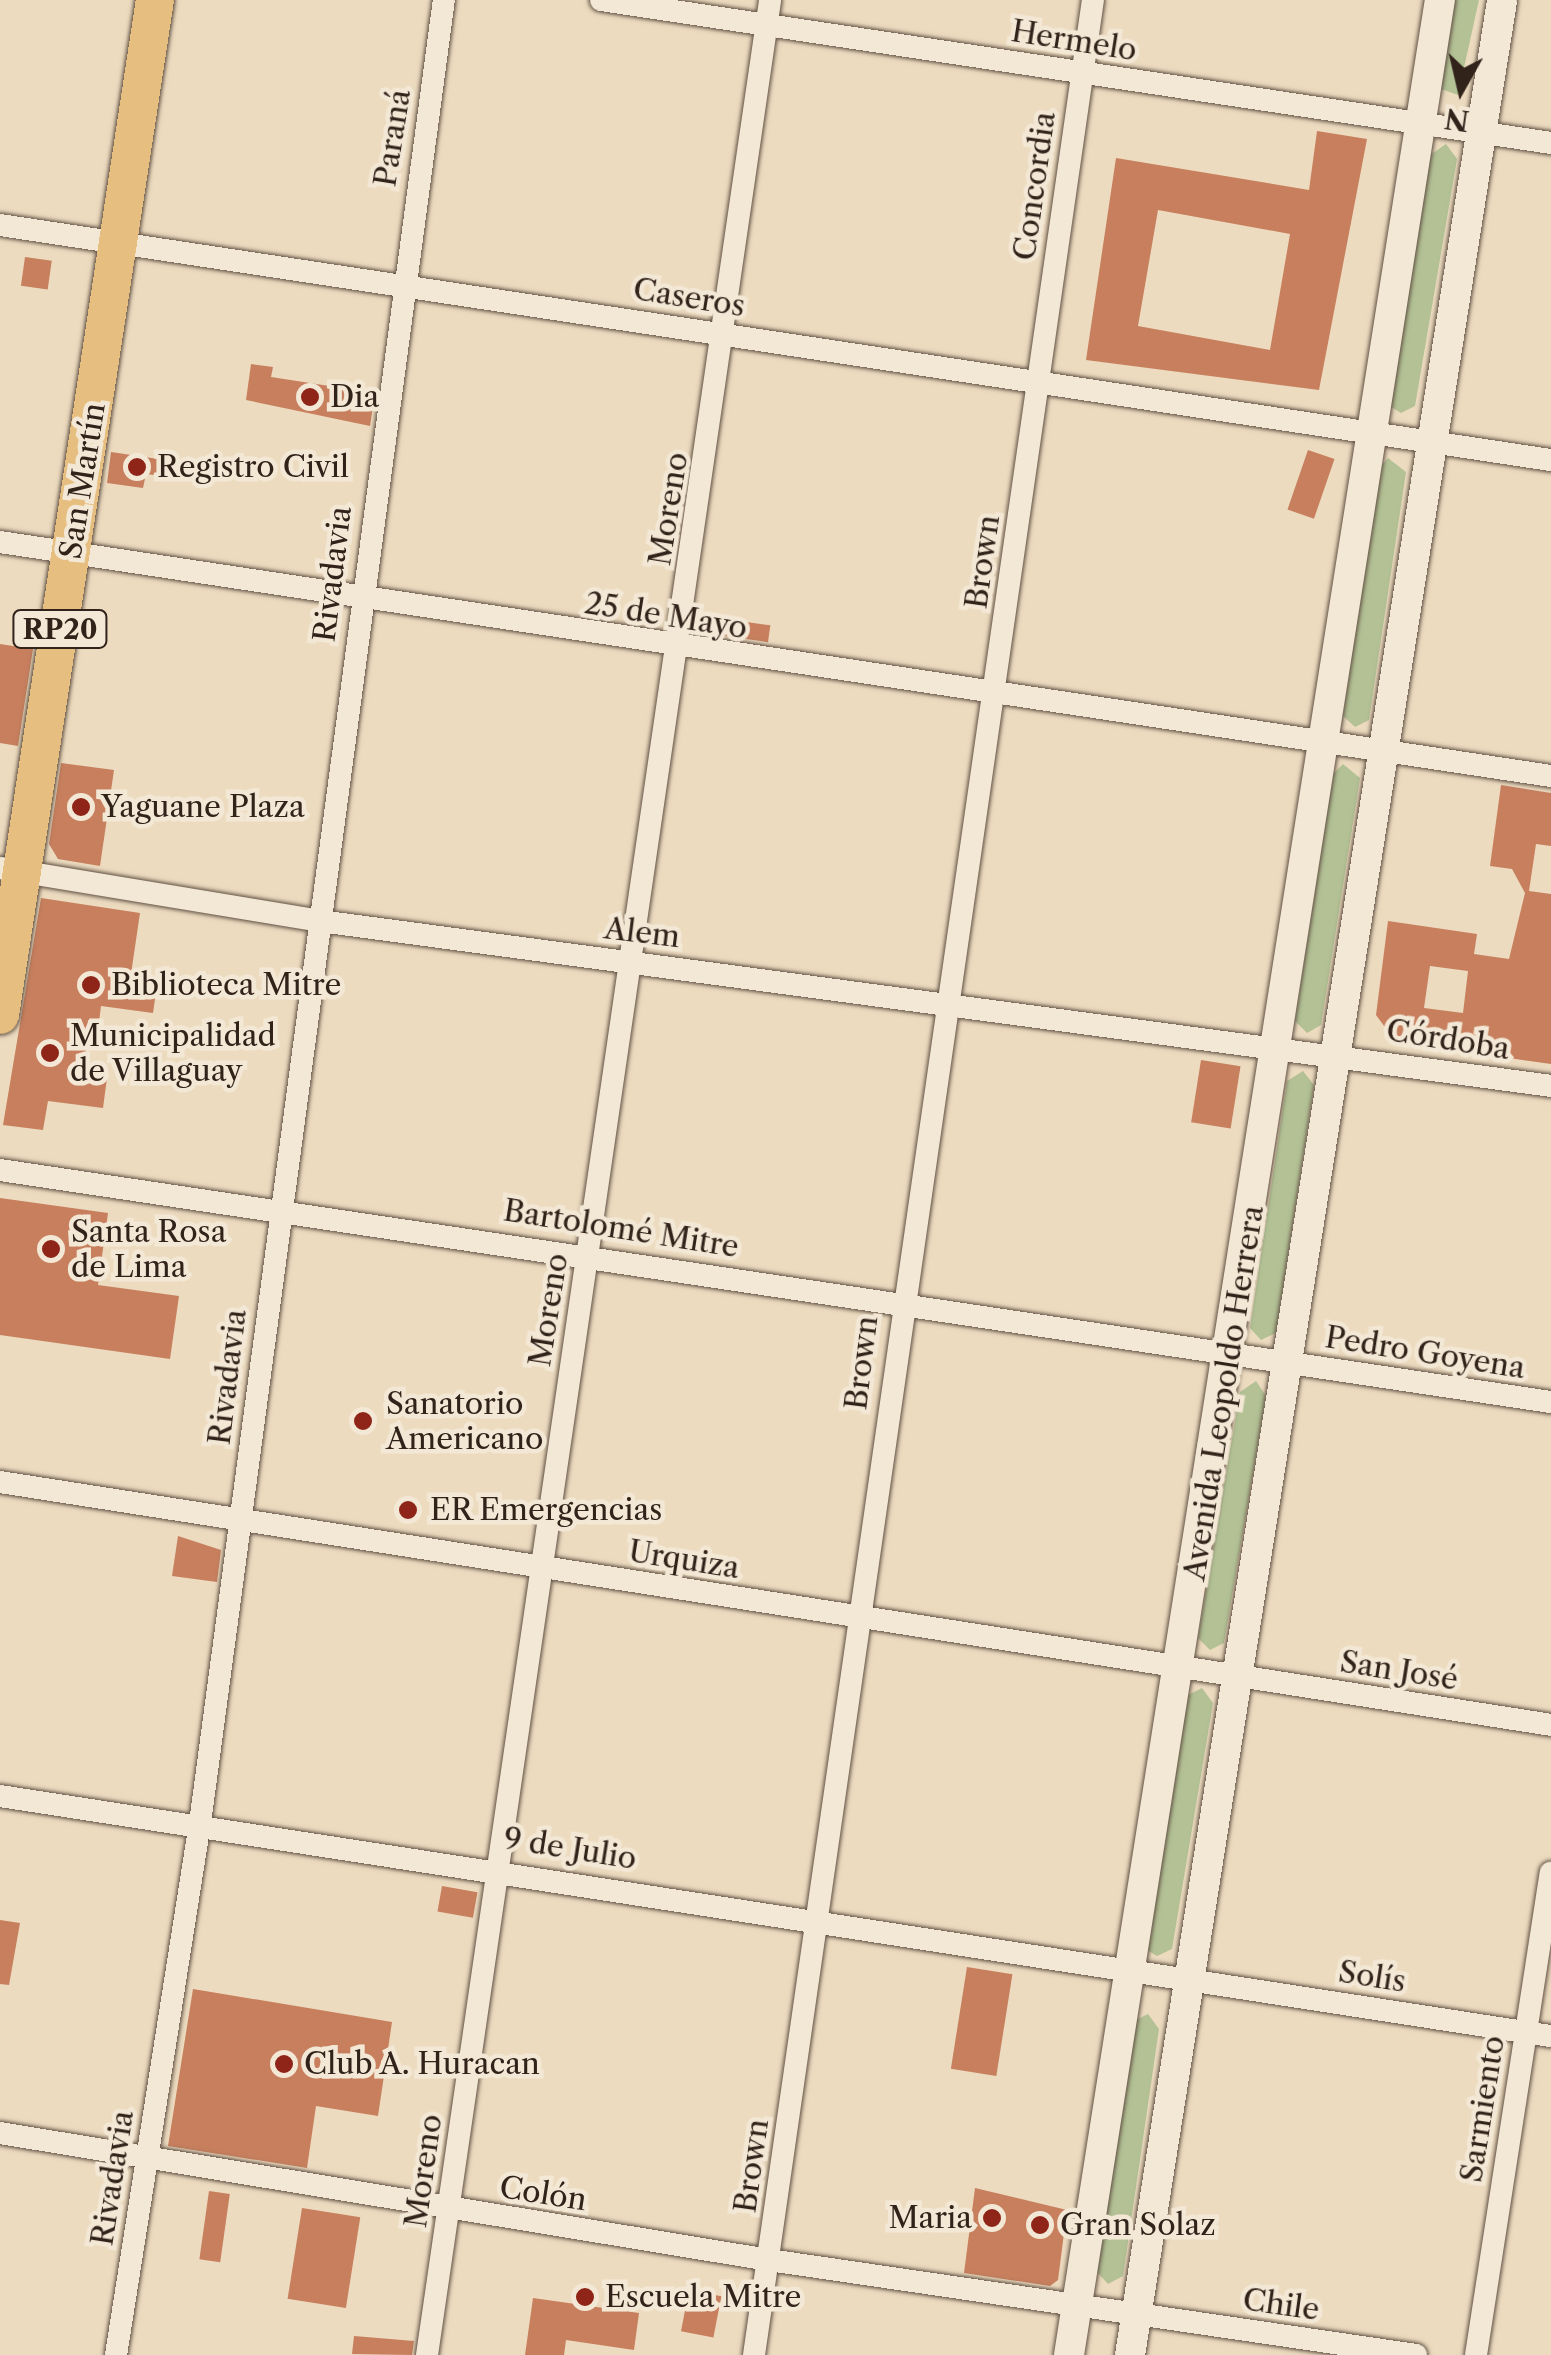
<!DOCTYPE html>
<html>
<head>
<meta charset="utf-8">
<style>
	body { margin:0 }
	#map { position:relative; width:1551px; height:2355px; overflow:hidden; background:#ecdbbf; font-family:"Libre Caslon Text",serif }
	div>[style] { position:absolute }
	.green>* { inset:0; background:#b3c195 }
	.building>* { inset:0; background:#c77f5e; transform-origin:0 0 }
	.roads { filter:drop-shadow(0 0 2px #605043) drop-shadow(0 0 2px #605043) }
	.minor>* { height:22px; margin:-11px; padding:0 11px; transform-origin:11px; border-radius:11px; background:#f3e8d5 }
	.tertiary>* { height:30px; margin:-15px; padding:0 15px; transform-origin:15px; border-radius:15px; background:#f3e8d5 }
	.primary>* { height:38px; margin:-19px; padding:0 19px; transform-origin:19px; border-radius:19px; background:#e6be80 }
	.dots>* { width:28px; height:28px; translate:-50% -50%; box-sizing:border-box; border:5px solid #f3e8d5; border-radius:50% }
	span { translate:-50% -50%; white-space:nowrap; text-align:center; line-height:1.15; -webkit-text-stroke:9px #f3e8d5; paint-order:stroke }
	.shield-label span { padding:2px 8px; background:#f3e8d5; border:2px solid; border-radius:8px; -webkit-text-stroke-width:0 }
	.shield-label { font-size:28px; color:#31221a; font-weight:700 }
	.street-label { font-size:30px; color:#31221a }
	.poi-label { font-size:30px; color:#31221a }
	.left { translate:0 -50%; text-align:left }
	.right { translate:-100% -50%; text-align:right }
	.north { position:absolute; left:1411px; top:40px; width:100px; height:100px; -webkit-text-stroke:8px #f3e8d5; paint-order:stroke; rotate:188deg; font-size:28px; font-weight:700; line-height:40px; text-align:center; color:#31221a }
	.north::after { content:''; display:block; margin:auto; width:35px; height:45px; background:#31221a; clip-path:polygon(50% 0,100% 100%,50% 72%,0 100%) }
</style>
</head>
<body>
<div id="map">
	<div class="green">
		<div style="clip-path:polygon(1452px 0,1479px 0,1458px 95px,1441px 89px)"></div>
		<div style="clip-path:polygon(1446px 144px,1457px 159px,1415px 406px,1401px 413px,1391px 407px,1430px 155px)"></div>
		<div style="clip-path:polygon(1388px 458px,1406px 472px,1369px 720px,1355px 727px,1343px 716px,1379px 469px)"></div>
		<div style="clip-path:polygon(1343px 764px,1360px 778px,1321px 1025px,1307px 1033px,1295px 1021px,1333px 774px)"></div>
		<div style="clip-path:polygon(1303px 1071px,1314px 1085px,1276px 1333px,1261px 1340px,1250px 1328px,1287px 1081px)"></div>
		<div style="clip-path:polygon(1256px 1381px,1266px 1396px,1224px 1643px,1210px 1650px,1198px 1638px,1240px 1392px)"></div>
		<div style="clip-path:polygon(1202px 1688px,1213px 1703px,1172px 1949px,1157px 1956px,1147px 1950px,1188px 1695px)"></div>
		<div style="clip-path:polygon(1148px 2014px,1159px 2029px,1123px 2276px,1108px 2284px,1097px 2272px,1134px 2021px)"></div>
	</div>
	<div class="building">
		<div style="clip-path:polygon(evenodd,1317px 131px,1367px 139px,1319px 390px,1086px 360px,1116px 158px,1309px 190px,1317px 131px,1158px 210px,1290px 234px,1270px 350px,1138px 326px,1158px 210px)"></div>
		<div style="left:25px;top:257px;width:27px;height:29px;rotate:8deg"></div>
		<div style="clip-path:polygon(251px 364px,273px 367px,271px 377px,375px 393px,370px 426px,246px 400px)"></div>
		<div style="left:1308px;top:450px;width:28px;height:63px;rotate:19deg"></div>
		<div style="clip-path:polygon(111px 452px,165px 460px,163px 476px,146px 474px,143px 488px,107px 483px)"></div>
		<div style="left:704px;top:616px;width:67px;height:17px;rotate:8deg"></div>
		<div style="clip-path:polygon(0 644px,33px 649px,18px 746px,0 743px)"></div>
		<div style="clip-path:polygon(61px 763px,114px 770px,100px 866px,58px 859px,49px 844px)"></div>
		<div style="clip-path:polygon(evenodd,1501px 785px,1551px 793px,1551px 846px,1536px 844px,1529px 891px,1551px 894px,1551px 1064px,1396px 1042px,1376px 1015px,1388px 921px,1477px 934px,1474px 954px,1509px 959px,1525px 893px,1512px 869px,1490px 866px,1501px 785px,1430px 966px,1468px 971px,1463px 1013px,1424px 1008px,1430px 966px)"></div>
		<div style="clip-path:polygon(41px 898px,140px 913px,131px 974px,158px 978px,153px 1013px,101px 1006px,99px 1022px,88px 1020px,84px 1075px,107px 1078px,103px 1108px,48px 1101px,43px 1130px,3px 1125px)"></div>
		<div style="left:1201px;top:1060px;width:40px;height:63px;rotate:9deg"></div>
		<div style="clip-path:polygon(0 1198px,108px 1213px,98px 1285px,179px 1296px,170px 1359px,0 1335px)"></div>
		<div style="clip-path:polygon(178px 1536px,221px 1550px,217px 1582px,172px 1576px)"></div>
		<div style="left:442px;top:1886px;width:36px;height:26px;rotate:10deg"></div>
		<div style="clip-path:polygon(0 1920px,20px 1923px,9px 1985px,0 1984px)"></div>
		<div style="left:967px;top:1967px;width:46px;height:103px;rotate:9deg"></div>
		<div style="clip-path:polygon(193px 1989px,392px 2022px,378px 2116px,316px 2106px,307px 2168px,168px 2146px)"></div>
		<div style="clip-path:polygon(975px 2188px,1067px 2210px,1058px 2280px,1050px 2286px,964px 2273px)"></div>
		<div style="left:209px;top:2191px;width:21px;height:69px;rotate:8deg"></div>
		<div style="left:302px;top:2208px;width:59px;height:92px;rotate:9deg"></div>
		<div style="left:689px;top:2290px;width:33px;height:42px;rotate:11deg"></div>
		<div style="clip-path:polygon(533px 2298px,639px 2313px,634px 2350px,566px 2340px,564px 2355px,525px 2355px)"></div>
		<div style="clip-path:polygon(354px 2336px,414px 2341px,412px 2355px,352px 2354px)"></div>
	</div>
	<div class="roads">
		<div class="minor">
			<div style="left:601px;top:0;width:961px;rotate:8.56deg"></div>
			<div style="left:0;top:225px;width:1569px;rotate:8.62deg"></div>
			<div style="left:0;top:542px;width:1569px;rotate:8.58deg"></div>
			<div style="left:0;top:868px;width:324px;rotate:9.4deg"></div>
			<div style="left:320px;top:921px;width:1242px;rotate:7.63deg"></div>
			<div style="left:0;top:1170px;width:1568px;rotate:8.51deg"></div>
			<div style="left:0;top:1482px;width:1570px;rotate:8.9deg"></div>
			<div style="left:0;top:1796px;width:1569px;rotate:8.8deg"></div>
			<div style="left:0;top:2133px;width:779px;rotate:9.38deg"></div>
			<div style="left:769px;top:2260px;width:654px;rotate:8.35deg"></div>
			<div style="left:116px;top:2355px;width:539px;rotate:-81.03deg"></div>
			<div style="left:200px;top:1823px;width:1839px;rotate:-82.38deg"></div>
			<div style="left:427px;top:2355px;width:2380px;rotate:-81.71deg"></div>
			<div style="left:754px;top:2355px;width:2379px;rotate:-81.81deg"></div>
			<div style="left:1476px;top:2355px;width:488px;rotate:-81.2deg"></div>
		</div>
		<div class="tertiary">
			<div style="left:1069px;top:2355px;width:2384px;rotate:-81.05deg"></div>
			<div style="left:1130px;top:2355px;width:2384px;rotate:-81.02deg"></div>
		</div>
		<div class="primary">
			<div style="left:0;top:1015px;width:1027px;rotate:-81.32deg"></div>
		</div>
	</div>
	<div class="dots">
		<div style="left:310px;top:397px;background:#8f2418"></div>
		<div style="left:137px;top:467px;background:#8f2418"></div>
		<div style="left:81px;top:807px;background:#8f2418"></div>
		<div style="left:91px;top:985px;background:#8f2418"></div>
		<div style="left:50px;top:1053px;background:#8f2418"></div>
		<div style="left:51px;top:1249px;background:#8f2418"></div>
		<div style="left:363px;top:1421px;background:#8f2418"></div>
		<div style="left:408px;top:1510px;background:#8f2418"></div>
		<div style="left:284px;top:2064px;background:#8f2418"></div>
		<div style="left:992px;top:2218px;background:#8f2418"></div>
		<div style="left:1040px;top:2225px;background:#8f2418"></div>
		<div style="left:585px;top:2297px;background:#8f2418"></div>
	</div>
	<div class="shield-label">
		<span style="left:60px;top:629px">RP20</span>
	</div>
	<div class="street-label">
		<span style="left:1074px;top:41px;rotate:9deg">Hermelo</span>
		<span style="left:393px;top:138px;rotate:-81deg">Paraná</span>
		<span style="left:1035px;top:186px;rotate:-82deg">Concordia</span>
		<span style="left:689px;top:298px;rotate:9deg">Caseros</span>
		<span style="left:83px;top:481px;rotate:-81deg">San Martín</span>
		<span style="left:669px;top:509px;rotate:-81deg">Moreno</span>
		<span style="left:983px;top:562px;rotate:-82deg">Brown</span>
		<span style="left:333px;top:574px;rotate:-83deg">Rivadavia</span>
		<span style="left:666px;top:616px;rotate:9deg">25 de Mayo</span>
		<span style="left:642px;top:933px;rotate:7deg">Alem</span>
		<span style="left:1448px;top:1040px;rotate:9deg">Córdoba</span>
		<span style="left:621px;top:1229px;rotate:9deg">Bartolomé Mitre</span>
		<span style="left:549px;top:1310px;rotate:-81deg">Moreno</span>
		<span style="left:1425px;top:1353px;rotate:9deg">Pedro Goyena</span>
		<span style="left:862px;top:1363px;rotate:-83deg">Brown</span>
		<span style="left:228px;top:1377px;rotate:-83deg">Rivadavia</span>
		<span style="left:1224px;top:1393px;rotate:-81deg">Avenida Leopoldo Herrera</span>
		<span style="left:684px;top:1560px;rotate:9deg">Urquiza</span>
		<span style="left:1399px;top:1671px;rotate:9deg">San José</span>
		<span style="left:570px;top:1849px;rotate:9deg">9 de Julio</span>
		<span style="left:1372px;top:1977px;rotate:9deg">Solís</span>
		<span style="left:1483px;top:2109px;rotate:-81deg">Sarmiento</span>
		<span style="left:752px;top:2166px;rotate:-82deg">Brown</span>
		<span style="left:424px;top:2171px;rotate:-82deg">Moreno</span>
		<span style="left:113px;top:2178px;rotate:-81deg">Rivadavia</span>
		<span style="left:543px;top:2194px;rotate:9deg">Colón</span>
		<span style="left:1281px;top:2305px;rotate:8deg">Chile</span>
	</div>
	<div class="poi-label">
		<span class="left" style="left:330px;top:397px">Dia</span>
		<span class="left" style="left:157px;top:467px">Registro Civil</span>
		<span class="left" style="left:101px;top:807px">Yaguane Plaza</span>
		<span class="left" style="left:111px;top:985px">Biblioteca Mitre</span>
		<span class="left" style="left:70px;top:1053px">Municipalidad<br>de Villaguay</span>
		<span class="left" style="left:71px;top:1249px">Santa Rosa<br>de Lima</span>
		<span class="left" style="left:386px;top:1421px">Sanatorio<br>Americano</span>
		<span class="left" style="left:430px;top:1510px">ER Emergencias</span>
		<span class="left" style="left:304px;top:2064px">Club A. Huracan</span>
		<span class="right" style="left:972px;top:2218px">Maria</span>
		<span class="left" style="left:1060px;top:2225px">Gran Solaz</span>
		<span class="left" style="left:605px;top:2297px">Escuela Mitre</span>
	</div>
	<div class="north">N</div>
</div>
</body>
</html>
